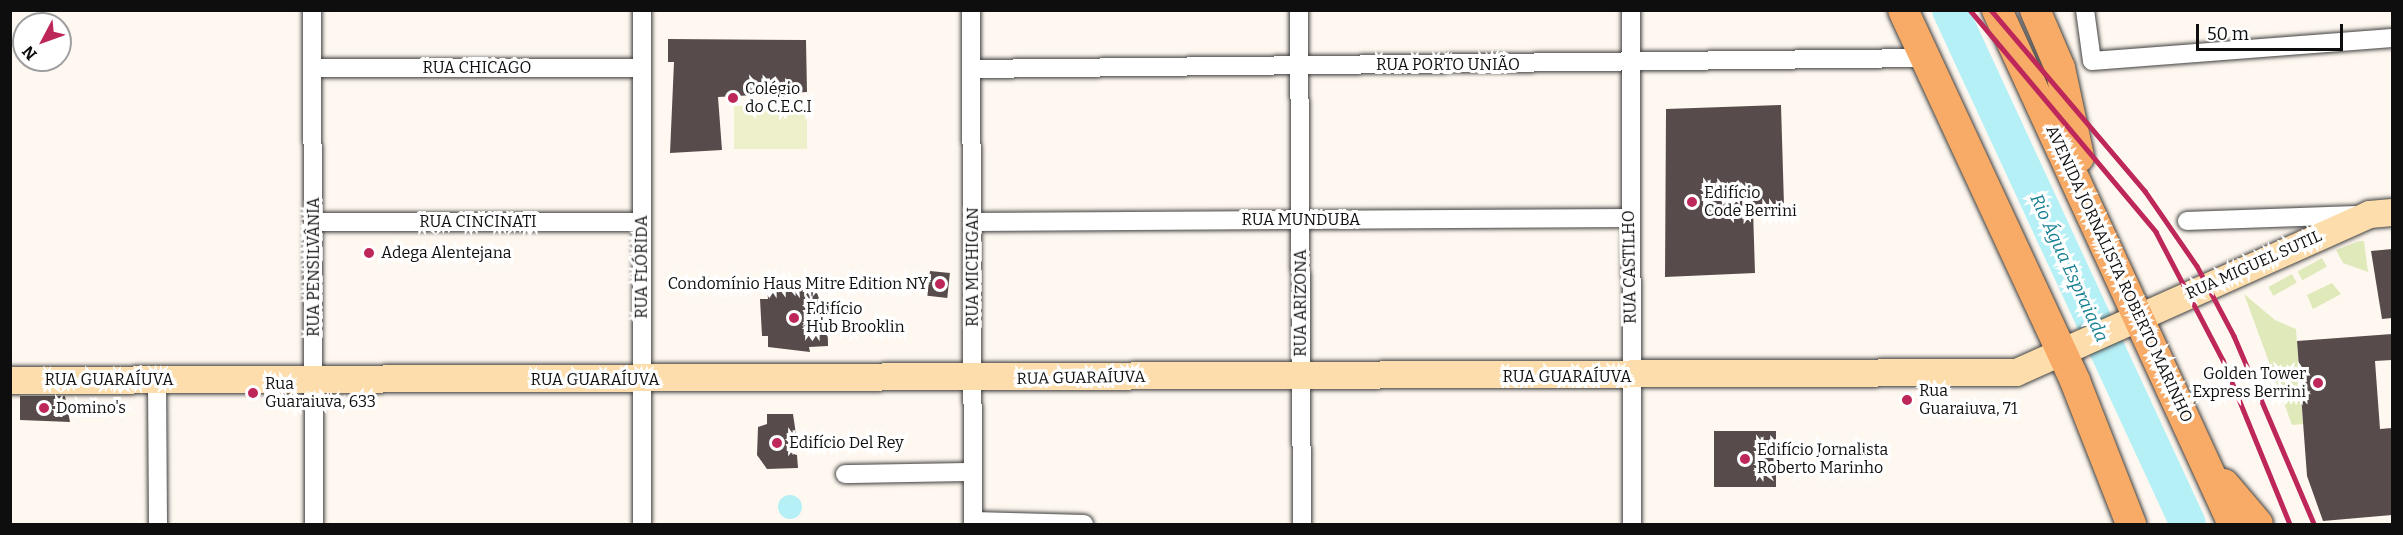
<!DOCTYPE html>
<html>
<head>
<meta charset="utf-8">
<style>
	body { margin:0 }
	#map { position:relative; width:2403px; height:535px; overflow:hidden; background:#fff8f0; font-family:Bitter,serif }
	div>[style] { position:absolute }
	.green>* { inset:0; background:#e0e9b9; transform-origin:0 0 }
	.pitch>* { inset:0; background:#eef0cb; transform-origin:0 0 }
	.water>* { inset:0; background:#b5f0f6 }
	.round { border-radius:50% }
	.river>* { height:36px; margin:-18px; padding:0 18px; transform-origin:18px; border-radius:18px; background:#b5f0f6 }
	.building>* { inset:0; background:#574c4b; transform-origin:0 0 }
	.roads { filter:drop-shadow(0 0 2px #414141) drop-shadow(0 0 2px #414141) }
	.street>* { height:18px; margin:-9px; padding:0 9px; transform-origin:9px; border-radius:9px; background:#fff }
	.secondary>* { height:27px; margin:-13.5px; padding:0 13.5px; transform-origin:13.5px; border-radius:13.5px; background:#feddac }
	.primary>* { height:30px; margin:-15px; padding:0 15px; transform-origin:15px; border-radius:15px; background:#f7ab67 }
	.rail>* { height:4.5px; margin:-2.25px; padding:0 2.25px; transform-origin:2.25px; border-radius:2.25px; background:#be2759 }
	.dots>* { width:16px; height:16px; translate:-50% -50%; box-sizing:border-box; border:3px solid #fff; border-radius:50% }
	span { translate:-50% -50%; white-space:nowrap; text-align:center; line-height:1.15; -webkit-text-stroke:6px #fff; paint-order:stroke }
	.street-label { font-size:16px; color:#0e0e0e }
	.poi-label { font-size:16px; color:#0e0e0e }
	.left { translate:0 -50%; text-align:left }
	.right { translate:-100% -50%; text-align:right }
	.water-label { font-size:18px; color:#178092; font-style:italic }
	.frame { position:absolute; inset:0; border:12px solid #0e0e0e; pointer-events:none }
	.north { position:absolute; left:12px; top:12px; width:60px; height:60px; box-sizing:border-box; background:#fff; border:2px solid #9f9f9f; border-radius:50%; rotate:229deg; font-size:16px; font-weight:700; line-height:24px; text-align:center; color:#0e0e0e }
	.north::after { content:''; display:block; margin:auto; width:21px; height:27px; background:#be2759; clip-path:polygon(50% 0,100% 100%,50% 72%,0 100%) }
	.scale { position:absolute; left:2196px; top:24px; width:147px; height:27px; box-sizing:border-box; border:3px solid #0e0e0e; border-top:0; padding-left:8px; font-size:18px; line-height:21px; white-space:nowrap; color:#0e0e0e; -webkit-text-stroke:4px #fff; paint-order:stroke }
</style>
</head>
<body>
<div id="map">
	<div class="green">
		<div style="clip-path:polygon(2359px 241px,2364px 241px,2368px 272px,2343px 263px,2336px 250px)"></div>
		<div style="left:2322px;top:258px;width:10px;height:28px;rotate:61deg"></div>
		<div style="left:2292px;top:274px;width:10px;height:27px;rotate:61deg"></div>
		<div style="clip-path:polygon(2332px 283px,2341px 294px,2313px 309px,2307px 295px)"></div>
		<div style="clip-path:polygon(2244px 294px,2275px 320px,2296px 329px,2303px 424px,2292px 425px)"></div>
	</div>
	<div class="pitch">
		<div style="left:734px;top:106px;width:73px;height:43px"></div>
	</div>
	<div class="water">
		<div class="round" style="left:778px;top:495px;width:24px;height:24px"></div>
	</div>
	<div class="river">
		<div style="left:1950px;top:10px;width:566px;rotate:65.15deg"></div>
	</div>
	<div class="building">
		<div style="clip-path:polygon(668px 39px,806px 40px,807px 92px,718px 97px,722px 150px,670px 153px,674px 62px,668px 62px)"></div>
		<div style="clip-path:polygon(1781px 105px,1784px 205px,1753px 209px,1755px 273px,1665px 277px,1666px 109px)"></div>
		<div style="clip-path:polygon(2392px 249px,2392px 318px,2382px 319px,2371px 251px)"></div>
		<div style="left:930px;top:271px;width:20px;height:25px;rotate:6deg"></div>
		<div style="clip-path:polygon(808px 283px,818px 287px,819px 300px,827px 300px,828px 346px,809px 347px,810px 352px,768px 347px,768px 336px,762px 336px,760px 299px,768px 299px,767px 287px)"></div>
		<div style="clip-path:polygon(2392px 334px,2392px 360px,2375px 361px,2380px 429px,2392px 428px,2392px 515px,2323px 521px,2307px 476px,2297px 341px)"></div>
		<div style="clip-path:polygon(20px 396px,65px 396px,70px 422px,20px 420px)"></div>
		<div style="clip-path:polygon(767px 414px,793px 414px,797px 441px,791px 453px,797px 455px,798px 468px,767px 469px,757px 455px,758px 427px,767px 424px)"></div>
		<div style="left:1714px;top:431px;width:62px;height:56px"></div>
	</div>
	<div class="roads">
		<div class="street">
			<div style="left:312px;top:10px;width:514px;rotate:89.78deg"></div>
			<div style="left:642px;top:10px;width:514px;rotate:90deg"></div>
			<div style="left:971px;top:10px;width:514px;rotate:89.78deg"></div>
			<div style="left:1299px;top:10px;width:514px;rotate:89.67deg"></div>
			<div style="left:1631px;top:10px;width:514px;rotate:89.89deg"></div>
			<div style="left:2085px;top:10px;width:51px;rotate:82.2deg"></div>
			<div style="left:2092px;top:61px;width:301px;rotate:-4.4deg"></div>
			<div style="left:313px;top:68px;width:329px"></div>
			<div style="left:971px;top:69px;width:954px;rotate:-0.66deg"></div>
			<div style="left:2187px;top:221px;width:168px;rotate:-2deg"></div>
			<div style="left:314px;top:222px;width:328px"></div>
			<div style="left:973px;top:222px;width:656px;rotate:-0.35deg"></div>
			<div style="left:157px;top:380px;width:144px;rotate:89.6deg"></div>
			<div style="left:845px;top:474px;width:128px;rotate:-0.9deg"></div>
			<div style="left:973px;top:521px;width:111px;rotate:1.5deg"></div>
		</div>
		<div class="secondary">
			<div style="left:10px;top:380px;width:2006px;rotate:-0.23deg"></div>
			<div style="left:2016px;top:372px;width:387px;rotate:-24.1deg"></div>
			<div style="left:2369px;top:214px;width:23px;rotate:-5deg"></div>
		</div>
		<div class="primary">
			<div style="left:1903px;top:10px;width:409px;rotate:65.1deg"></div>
			<div style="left:2075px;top:381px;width:154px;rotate:68.6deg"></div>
			<div style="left:1997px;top:10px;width:566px;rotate:65.34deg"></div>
			<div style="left:2035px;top:10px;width:63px;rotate:66.7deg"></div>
			<div style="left:2060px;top:68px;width:91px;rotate:77.9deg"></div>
			<div style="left:2224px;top:484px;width:52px;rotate:49.6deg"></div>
		</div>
	</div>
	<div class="rail">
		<div style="left:1970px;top:10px;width:290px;rotate:50deg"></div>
		<div style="left:2156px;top:232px;width:144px;rotate:62.4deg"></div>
		<div style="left:2223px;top:360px;width:177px;rotate:67.8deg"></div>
		<div style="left:1991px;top:10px;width:238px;rotate:49.6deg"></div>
		<div style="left:2145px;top:191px;width:91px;rotate:55.3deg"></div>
		<div style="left:2197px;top:266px;width:79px;rotate:62.1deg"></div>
		<div style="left:2234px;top:336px;width:204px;rotate:66.9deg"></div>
	</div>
	<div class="dots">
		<div style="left:733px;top:98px;background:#be2759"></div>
		<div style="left:1692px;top:202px;background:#be2759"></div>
		<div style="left:369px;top:253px;background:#be2759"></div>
		<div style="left:940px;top:284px;background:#be2759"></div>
		<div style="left:794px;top:318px;background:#be2759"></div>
		<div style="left:2318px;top:383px;background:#be2759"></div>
		<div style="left:253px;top:393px;background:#be2759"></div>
		<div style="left:1907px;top:400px;background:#be2759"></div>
		<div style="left:44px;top:408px;background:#be2759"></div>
		<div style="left:777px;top:443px;background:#be2759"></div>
		<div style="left:1745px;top:459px;background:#be2759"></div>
	</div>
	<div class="street-label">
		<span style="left:1448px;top:65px">RUA PORTO UNIÃO</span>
		<span style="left:477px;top:68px">RUA CHICAGO</span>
		<span style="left:1301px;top:220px">RUA MUNDUBA</span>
		<span style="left:478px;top:222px">RUA CINCINATI</span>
		<span style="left:2254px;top:265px;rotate:-24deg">RUA MIGUEL SUTIL</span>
		<span style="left:314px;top:267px;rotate:-90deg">RUA PENSILVÂNIA</span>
		<span style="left:642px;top:267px;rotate:-90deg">RUA FLÓRIDA</span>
		<span style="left:973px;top:267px;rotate:-90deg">RUA MICHIGAN</span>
		<span style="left:1630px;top:267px;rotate:-91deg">RUA CASTILHO</span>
		<span style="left:2119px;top:274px;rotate:65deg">AVENIDA JORNALISTA ROBERTO MARINHO</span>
		<span style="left:1301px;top:303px;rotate:-90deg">RUA ARIZONA</span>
		<span style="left:1567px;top:377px">RUA GUARAÍUVA</span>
		<span style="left:1081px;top:378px;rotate:-1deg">RUA GUARAÍUVA</span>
		<span style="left:109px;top:380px">RUA GUARAÍUVA</span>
		<span style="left:595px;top:380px">RUA GUARAÍUVA</span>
	</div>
	<div class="poi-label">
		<span class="left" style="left:745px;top:98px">Colégio<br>do C.E.C.I</span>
		<span class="left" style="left:1704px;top:202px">Edifício<br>Code Berrini</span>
		<span class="left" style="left:381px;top:253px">Adega Alentejana</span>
		<span class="right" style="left:928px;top:284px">Condomínio Haus Mitre Edition NY</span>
		<span class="left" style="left:806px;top:318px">Edifício<br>Hub Brooklin</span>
		<span class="right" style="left:2306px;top:383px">Golden Tower<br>Express Berrini</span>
		<span class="left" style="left:265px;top:393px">Rua<br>Guaraiuva, 633</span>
		<span class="left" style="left:1919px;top:400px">Rua<br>Guaraiuva, 71</span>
		<span class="left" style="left:56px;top:408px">Domino's</span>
		<span class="left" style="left:789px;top:443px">Edifício Del Rey</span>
		<span class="left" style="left:1757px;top:459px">Edifício Jornalista<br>Roberto Marinho</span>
	</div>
	<div class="water-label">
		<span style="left:2069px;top:268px;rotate:65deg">Rio Água Espraiada</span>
	</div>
	<div class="frame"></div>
	<div class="north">N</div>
	<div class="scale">50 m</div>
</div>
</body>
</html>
